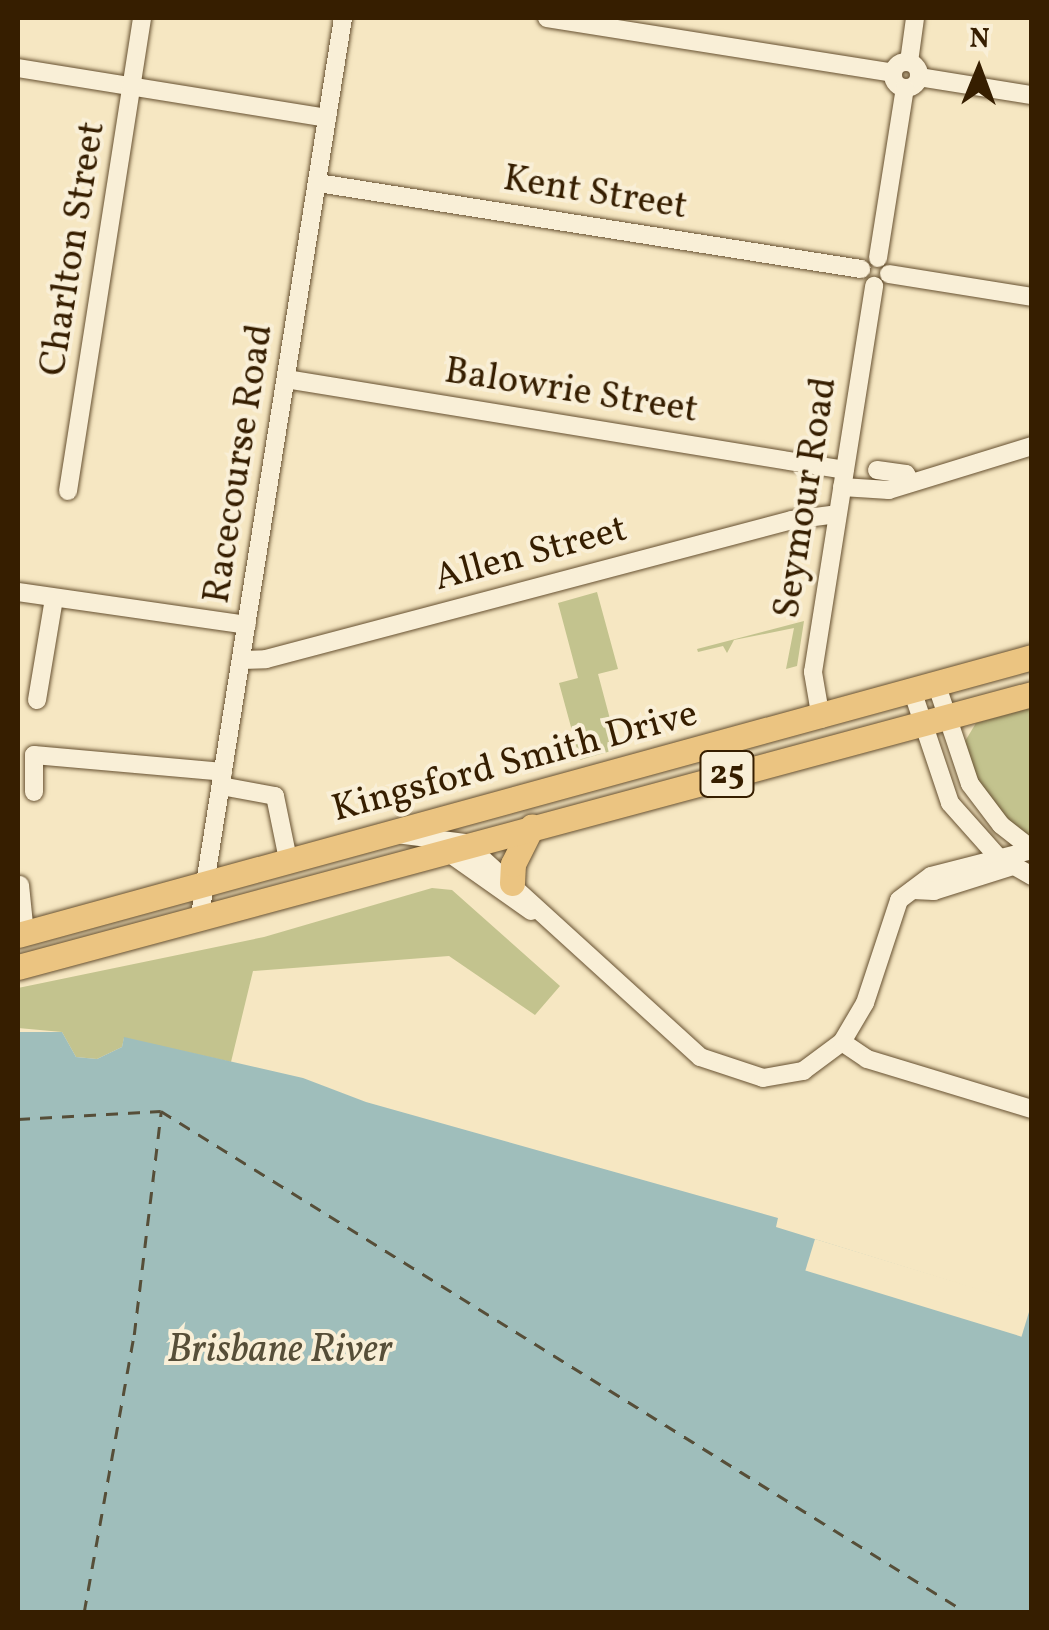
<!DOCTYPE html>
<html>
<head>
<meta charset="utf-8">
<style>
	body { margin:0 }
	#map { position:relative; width:1049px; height:1630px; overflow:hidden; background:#f6e7c2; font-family:Vollkorn,serif }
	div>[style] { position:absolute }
	.green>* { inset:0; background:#c3c38e }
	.water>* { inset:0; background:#9fbebb }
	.pier>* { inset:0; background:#f6e7c2; transform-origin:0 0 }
	.ferry>* { height:2.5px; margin-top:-1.25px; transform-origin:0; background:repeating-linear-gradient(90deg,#564e38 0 12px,transparent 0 22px) }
	.roads { filter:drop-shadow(0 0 2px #665030) drop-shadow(0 0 2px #665030) }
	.minor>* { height:18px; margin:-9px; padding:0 9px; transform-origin:9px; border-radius:9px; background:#f9efd7 }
	.minor>.ring { margin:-9px; padding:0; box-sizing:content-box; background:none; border:18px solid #f9efd7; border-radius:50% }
	.highway>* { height:25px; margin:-12.5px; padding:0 12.5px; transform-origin:12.5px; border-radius:12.5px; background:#ebc481 }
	span { translate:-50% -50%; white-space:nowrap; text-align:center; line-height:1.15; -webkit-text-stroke:8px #f9efd7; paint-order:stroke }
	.shield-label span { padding:2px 8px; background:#f9efd7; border:2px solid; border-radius:8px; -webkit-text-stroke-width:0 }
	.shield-label { font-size:35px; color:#361e00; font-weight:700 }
	.street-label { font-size:38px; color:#361e00 }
	.water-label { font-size:40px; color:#564e38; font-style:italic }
	.frame { position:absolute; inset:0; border:20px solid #361e00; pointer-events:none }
	.north { position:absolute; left:929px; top:20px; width:100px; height:100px; -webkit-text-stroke:8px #f9efd7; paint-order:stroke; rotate:1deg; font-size:28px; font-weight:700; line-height:40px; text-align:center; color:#361e00 }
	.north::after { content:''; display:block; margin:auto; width:35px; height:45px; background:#361e00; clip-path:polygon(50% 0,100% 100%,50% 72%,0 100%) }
</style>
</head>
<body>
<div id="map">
	<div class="green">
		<div style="clip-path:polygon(597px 592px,618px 669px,598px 674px,618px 749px,580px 760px,559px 683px,578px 678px,558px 603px)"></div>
		<div style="clip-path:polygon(804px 621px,797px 666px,786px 669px,794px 628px,734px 640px,727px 653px,723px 646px,698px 652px,697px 649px)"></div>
		<div style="clip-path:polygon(1031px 708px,1031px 840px,1005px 819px,974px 776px,964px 743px,976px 723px)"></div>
		<div style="clip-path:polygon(432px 888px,452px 890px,560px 986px,535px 1015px,449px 956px,253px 971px,231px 1062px,124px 1038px,122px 1047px,97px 1059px,76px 1057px,62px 1032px,18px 1028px,18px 988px,264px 937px)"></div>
	</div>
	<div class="water">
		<div style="clip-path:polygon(18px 1032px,62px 1032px,76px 1057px,97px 1059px,122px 1047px,124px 1037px,303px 1078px,366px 1102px,778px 1218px,776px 1227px,1031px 1306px,1031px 1612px,18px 1612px)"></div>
	</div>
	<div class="pier">
		<div style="left:815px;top:1239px;width:226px;height:33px;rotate:17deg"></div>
	</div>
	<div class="ferry">
		<div style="left:18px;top:1119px;width:143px;rotate:-3.2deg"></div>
		<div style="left:161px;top:1111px;width:948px;rotate:31.9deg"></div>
		<div style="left:84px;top:1612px;width:281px;rotate:-79.8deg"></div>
		<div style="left:134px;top:1335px;width:225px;rotate:-83.1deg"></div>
	</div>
	<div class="roads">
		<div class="minor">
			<div style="left:547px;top:18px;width:350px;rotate:9deg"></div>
			<div style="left:909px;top:62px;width:44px;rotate:-82.2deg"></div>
			<div class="ring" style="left:893px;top:62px;width:8px;height:8px"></div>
			<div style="left:18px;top:68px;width:313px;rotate:9.2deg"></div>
			<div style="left:919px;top:77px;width:114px;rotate:9.1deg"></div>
			<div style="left:318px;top:183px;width:550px;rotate:9deg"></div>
			<div style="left:878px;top:258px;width:172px;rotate:-81deg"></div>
			<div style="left:889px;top:274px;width:145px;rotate:9.1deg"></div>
			<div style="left:286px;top:379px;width:566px;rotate:9.25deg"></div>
			<div style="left:877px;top:470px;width:29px;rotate:8deg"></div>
			<div style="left:906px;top:474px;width:10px;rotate:61deg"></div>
			<div style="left:842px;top:487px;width:47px;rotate:3.7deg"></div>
			<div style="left:889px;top:490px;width:150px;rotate:-17.1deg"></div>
			<div style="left:68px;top:491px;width:479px;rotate:-81.1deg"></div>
			<div style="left:18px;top:592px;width:231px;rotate:8.2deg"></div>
			<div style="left:242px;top:660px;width:24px;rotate:-2deg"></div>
			<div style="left:266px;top:659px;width:544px;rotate:-14.8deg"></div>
			<div style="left:792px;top:520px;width:45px;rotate:-7.6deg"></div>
			<div style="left:937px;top:686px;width:103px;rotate:71.4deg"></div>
			<div style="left:970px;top:784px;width:51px;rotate:52.9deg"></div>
			<div style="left:1001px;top:825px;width:39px;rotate:38deg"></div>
			<div style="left:913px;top:693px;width:116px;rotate:71.4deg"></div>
			<div style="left:950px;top:803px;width:71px;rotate:48.4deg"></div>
			<div style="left:997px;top:856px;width:40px;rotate:29.7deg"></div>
			<div style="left:37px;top:700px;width:103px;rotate:-80.5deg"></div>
			<div style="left:821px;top:719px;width:48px;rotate:-99.7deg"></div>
			<div style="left:813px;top:672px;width:391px;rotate:-81deg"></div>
			<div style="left:221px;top:786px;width:55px;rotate:10.5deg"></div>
			<div style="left:275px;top:796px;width:69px;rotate:78.4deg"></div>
			<div style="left:34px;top:792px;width:37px;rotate:-90deg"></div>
			<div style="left:34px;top:755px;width:190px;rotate:5.1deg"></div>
			<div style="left:396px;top:834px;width:70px;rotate:7.4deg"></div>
			<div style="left:465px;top:843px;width:318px;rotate:42.3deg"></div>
			<div style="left:700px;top:1057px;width:66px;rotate:18.4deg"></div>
			<div style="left:763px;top:1078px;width:41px;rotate:-9.9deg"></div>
			<div style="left:803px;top:1071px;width:49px;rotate:-36.6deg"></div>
			<div style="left:842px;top:1042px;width:45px;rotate:-59.5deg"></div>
			<div style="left:865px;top:1003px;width:108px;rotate:-71.7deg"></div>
			<div style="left:899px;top:900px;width:40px;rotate:-37deg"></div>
			<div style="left:931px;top:876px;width:104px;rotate:-14.4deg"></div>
			<div style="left:446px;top:851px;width:104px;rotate:35.2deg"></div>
			<div style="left:20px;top:885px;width:49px;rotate:84.2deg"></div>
			<div style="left:913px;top:890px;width:21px;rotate:3deg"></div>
			<div style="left:934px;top:891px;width:83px;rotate:-17.6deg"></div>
			<div style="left:199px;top:921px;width:914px;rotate:-80.94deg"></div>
			<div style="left:842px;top:1042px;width:30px;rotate:34deg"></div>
			<div style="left:867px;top:1059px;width:172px;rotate:16.9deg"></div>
		</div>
		<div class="highway">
			<div style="left:512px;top:883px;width:19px;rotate:-87deg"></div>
			<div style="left:513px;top:864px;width:42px;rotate:-63.4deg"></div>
			<div style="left:18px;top:935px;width:1051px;rotate:-15.33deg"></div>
			<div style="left:18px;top:967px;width:1050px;rotate:-15.07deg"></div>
		</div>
	</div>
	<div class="shield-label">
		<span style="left:727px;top:774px">25</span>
	</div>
	<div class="street-label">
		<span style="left:595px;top:194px;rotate:9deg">Kent Street</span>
		<span style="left:74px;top:249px;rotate:-81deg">Charlton Street</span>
		<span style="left:571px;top:392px;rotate:9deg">Balowrie Street</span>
		<span style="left:240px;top:464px;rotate:-81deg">Racecourse Road</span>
		<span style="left:807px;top:498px;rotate:-81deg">Seymour Road</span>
		<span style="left:531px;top:555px;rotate:-15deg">Allen Street</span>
		<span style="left:515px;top:763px;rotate:-15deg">Kingsford Smith Drive</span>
	</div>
	<div class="water-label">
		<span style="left:280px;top:1351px">Brisbane River</span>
	</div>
	<div class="frame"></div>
	<div class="north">N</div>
</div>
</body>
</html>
